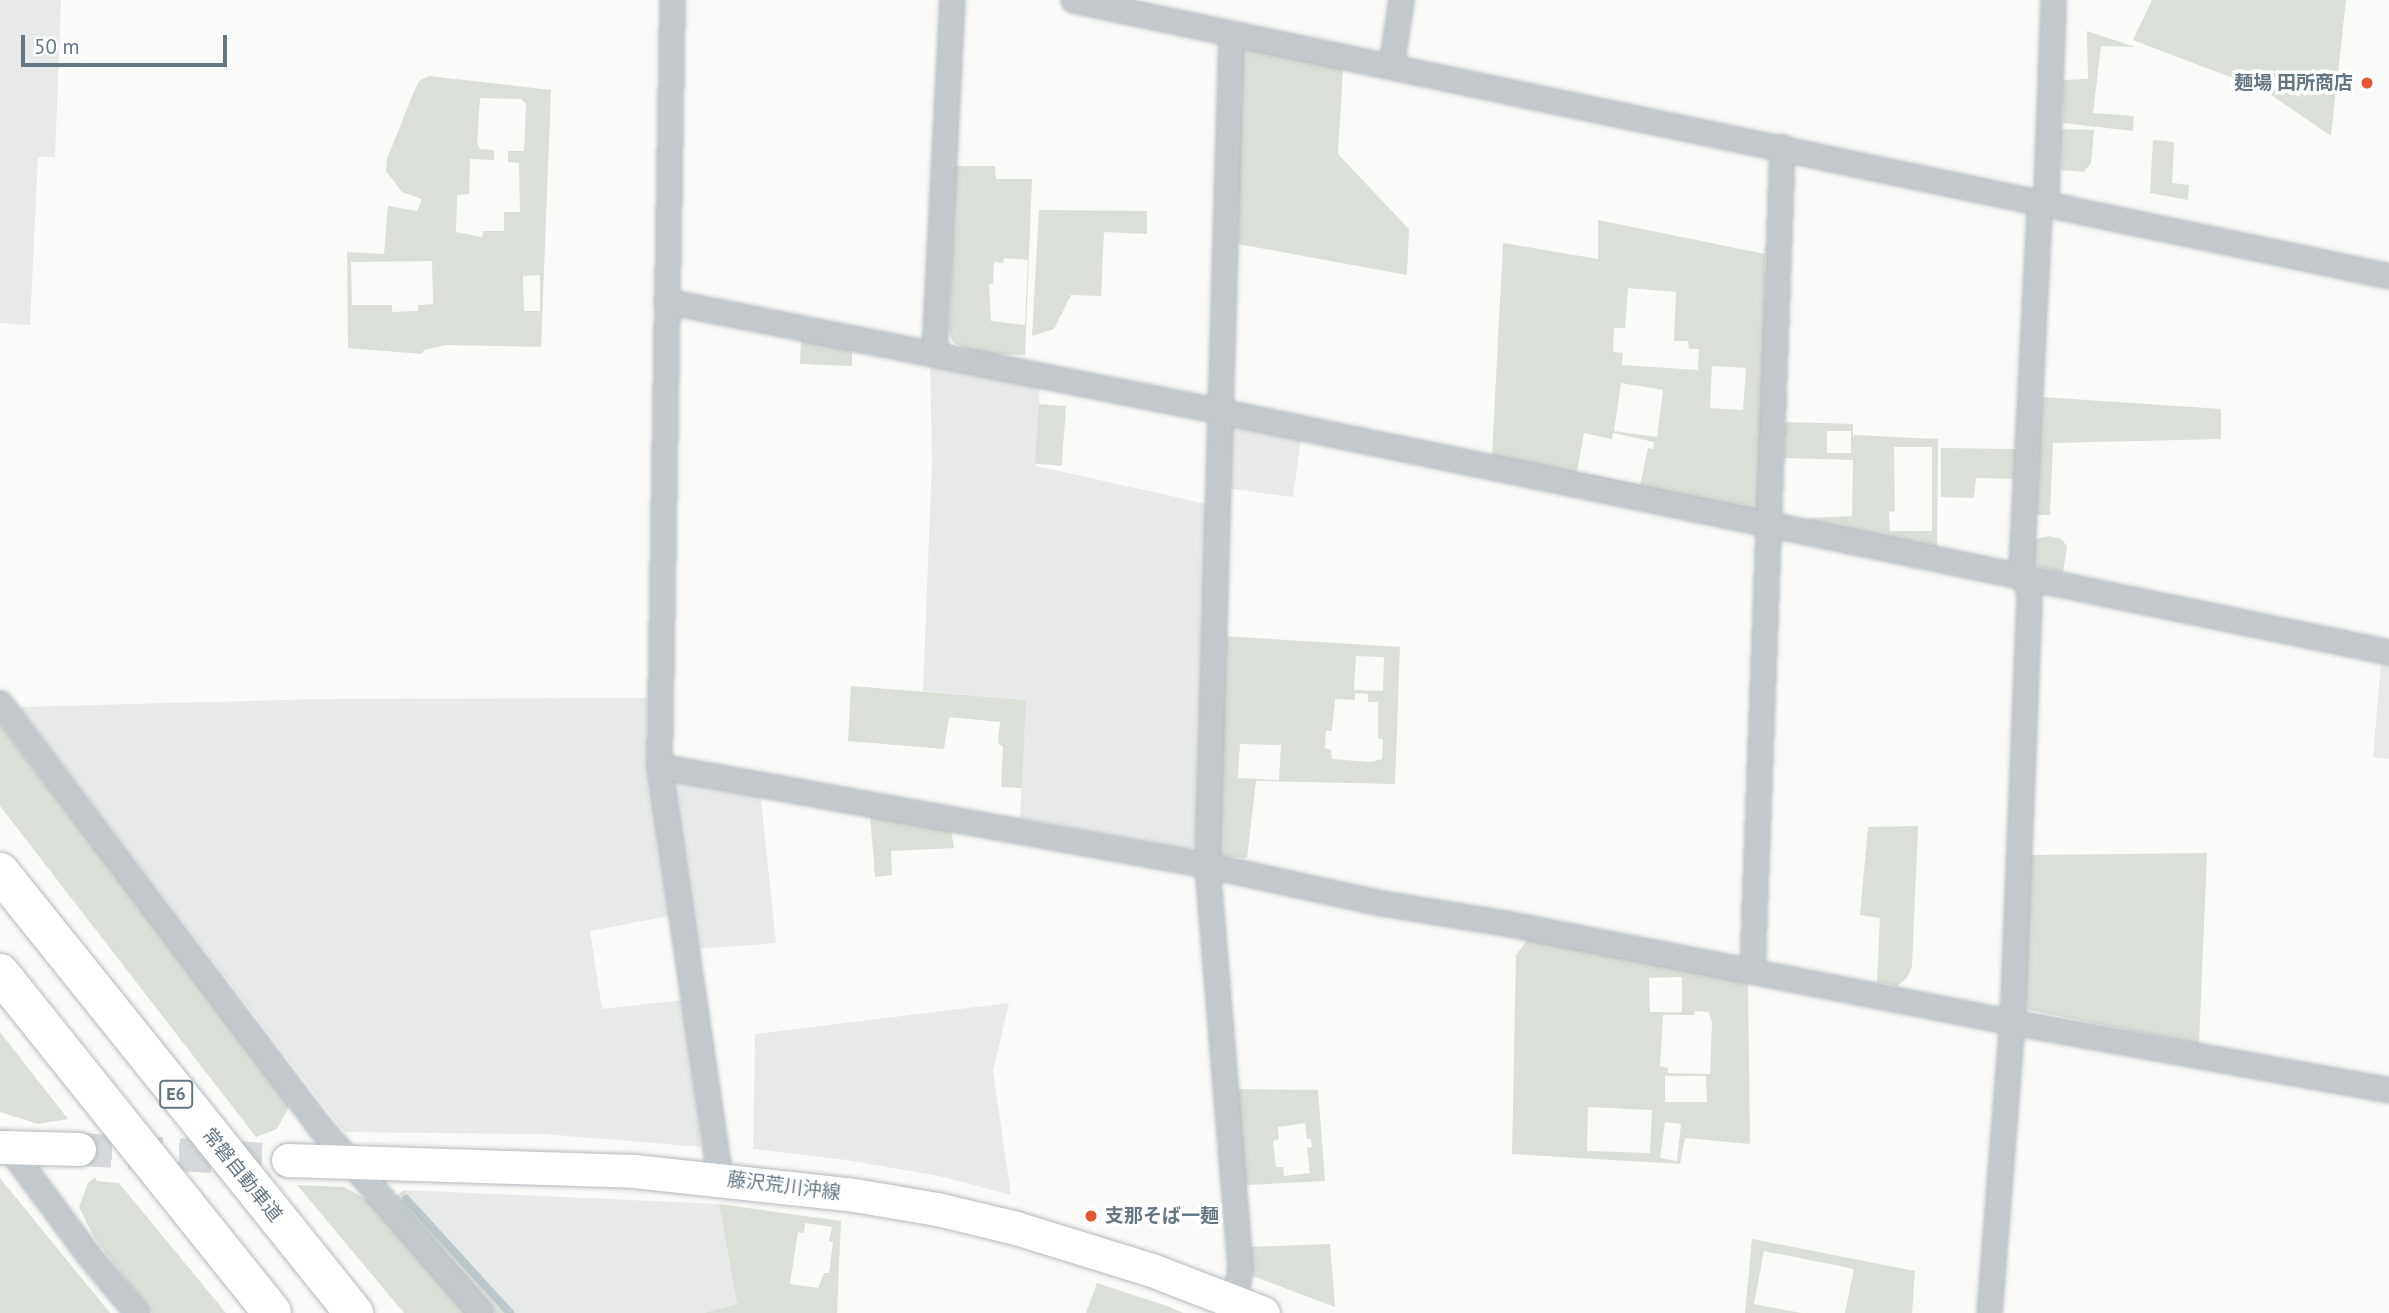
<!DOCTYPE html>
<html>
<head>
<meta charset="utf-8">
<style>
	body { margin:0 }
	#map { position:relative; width:2389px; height:1313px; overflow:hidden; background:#fafaf8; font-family:"PT Sans","Noto Sans JP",sans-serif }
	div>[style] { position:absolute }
	.built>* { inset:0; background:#e8e9e9 }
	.green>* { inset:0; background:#dadfd7; transform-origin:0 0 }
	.stream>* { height:8px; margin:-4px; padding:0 4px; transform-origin:4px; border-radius:4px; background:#bbc7cb }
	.secondary-tunnel>* { height:33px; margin-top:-16.5px; transform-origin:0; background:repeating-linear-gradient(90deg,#d5d9db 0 33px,transparent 0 50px) }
	.roads { filter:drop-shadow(0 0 2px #b3babf) drop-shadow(0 0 2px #b3babf) }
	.minor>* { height:23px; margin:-11.5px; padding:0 11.5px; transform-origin:11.5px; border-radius:11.5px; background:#c3c8cc }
	.secondary>* { height:33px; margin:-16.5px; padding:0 16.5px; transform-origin:16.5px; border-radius:16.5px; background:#fff }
	.motorway>* { height:38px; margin:-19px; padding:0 19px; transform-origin:19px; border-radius:19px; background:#fff }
	.dots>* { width:19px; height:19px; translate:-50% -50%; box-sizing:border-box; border:4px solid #fff; border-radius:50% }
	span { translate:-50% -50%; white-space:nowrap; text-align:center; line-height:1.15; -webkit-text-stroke:7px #fff; paint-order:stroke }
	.shield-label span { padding:2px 5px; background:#fff; border:2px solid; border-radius:5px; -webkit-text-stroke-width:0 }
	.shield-label { font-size:18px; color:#657683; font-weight:700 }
	.poi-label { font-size:19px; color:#657683; font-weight:700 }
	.right { translate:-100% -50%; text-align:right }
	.left { translate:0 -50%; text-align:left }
	.street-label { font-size:19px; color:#657683 }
	.scale { position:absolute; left:21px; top:35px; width:206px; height:32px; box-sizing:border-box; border:4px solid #657683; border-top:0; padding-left:9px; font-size:21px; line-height:24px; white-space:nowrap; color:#657683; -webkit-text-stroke:5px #fff; paint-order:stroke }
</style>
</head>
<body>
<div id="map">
	<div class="built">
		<div style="clip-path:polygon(0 0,61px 0,55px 157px,38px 157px,30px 325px,0 323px)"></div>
		<div style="clip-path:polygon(930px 364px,1040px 382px,1036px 466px,1207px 504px,1196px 844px,1188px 850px,1020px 818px,1026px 700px,923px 691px,932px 460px)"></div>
		<div style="clip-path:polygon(1236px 424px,1301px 440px,1293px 497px,1226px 488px,1226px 430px)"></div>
		<div style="clip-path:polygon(2381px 662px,2389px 664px,2389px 759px,2373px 757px)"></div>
		<div style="clip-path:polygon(647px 698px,648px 751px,669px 916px,590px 931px,602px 1009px,683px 1000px,702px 1147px,543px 1134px,344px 1132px,19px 707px,323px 699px)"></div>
		<div style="clip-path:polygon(679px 780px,760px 790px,776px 943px,696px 949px,672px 787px)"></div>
		<div style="clip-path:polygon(1009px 1003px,993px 1071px,1011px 1195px,939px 1176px,846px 1160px,753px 1149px,755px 1034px)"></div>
		<div style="clip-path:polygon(404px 1190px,719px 1204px,737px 1304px,703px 1313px,516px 1313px)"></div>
	</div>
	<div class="green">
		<div style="clip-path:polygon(2152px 0,2346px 0,2331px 136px,2264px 90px,2133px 40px)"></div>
		<div style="clip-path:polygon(2087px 31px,2135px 47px,2101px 46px,2093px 113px,2134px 116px,2133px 131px,2063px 123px,2063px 80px,2088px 79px)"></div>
		<div style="clip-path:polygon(1249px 48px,1343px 68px,1338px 154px,1409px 229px,1407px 275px,1238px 244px,1239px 55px)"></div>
		<div style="clip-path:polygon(evenodd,429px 76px,551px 90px,541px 347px,447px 345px,424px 350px,422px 354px,348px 348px,347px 252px,384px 254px,388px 206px,417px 211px,422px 199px,402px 192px,386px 171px,387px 159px,413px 94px,419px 81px,429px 76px,480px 98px,521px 99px,526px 104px,524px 151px,508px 151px,508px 162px,519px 163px,520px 212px,504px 212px,504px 231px,483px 231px,482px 237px,456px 232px,457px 195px,469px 194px,470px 159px,494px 160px,494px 150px,480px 149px,477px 143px,480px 98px,429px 76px,432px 261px,433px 304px,418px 305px,418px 311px,392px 312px,392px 305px,352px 305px,351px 262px,432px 261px,429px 76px,540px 275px,540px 311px,524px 311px,523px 276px,540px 275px)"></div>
		<div style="clip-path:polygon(2060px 129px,2094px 130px,2091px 163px,2084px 172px,2061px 170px)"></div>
		<div style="clip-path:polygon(2153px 140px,2174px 142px,2172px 183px,2189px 185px,2188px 200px,2150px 193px)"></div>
		<div style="clip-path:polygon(evenodd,955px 166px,995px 166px,996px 179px,1032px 179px,1025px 355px,976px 354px,953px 342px,949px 333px,955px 166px,1004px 258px,1028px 260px,1025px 325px,991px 321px,989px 284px,993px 284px,994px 262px,1003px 263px,1004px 258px)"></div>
		<div style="clip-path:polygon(1039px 210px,1147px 211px,1147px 234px,1104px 232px,1101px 296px,1071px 295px,1054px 329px,1032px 336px)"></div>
		<div style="clip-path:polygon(evenodd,1598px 220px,1765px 254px,1763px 515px,1492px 456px,1503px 243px,1598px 259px,1598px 220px,1628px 288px,1676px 292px,1674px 341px,1688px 341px,1689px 349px,1699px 349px,1698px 370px,1622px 365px,1623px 353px,1613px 352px,1614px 328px,1625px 328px,1628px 288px,1598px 220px,1712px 366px,1746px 368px,1743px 410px,1710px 408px,1712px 366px,1598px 220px,1621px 383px,1663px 390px,1657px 437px,1614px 431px,1621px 383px,1598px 220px,1584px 433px,1612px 439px,1613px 433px,1654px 442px,1653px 449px,1648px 448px,1640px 485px,1577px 472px,1584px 433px)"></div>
		<div style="clip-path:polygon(801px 336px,852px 348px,852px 366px,800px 364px)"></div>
		<div style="clip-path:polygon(2042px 397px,2221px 409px,2221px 439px,2053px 443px,2050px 515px,2036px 515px)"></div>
		<div style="left:1039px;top:404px;width:27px;height:60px;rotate:4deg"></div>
		<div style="clip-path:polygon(evenodd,1785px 422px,1853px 424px,1853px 439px,1854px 435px,1938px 439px,1937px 548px,1809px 524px,1809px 518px,1852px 516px,1853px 460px,1784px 458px,1785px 422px,1827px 431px,1851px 431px,1851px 453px,1827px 453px,1827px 431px,1785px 422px,1894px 447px,1932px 447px,1932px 531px,1890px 531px,1889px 512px,1895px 511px,1894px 447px)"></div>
		<div style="clip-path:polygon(1941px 448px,2020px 449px,2018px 479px,1976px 478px,1974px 498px,1941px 497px)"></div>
		<div style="clip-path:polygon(2049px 536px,2061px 539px,2067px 546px,2063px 573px,2031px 564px,2032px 545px,2035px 539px)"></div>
		<div style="clip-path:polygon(evenodd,1222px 636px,1400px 647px,1395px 784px,1256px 781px,1247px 858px,1220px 856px,1213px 851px,1222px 636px,1356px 656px,1384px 657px,1383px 691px,1354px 690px,1356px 656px,1222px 636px,1355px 693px,1368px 694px,1368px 702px,1378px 702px,1378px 738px,1383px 740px,1382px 759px,1371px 762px,1332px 759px,1331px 750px,1325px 748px,1326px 731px,1332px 731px,1335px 699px,1355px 700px,1355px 693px,1222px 636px,1240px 744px,1281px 745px,1279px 780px,1238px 778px,1240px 744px)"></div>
		<div style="clip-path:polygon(851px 686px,1026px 700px,1022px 788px,1001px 787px,1003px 747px,998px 743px,1000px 722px,949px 717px,944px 749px,848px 741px)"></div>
		<div style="clip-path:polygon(0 724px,278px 1087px,289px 1106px,277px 1129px,256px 1137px,0 806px)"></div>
		<div style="clip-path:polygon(870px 814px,951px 830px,954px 848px,891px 851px,892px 875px,875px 877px)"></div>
		<div style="clip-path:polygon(1918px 826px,1912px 966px,1907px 978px,1897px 986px,1877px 982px,1880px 918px,1860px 915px,1868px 827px)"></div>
		<div style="clip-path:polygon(2207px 853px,2199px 1044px,2028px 1010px,2023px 1002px,2030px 855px)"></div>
		<div style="clip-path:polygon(evenodd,1530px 936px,1748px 983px,1750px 1144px,1685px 1138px,1680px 1164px,1512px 1154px,1516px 955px,1530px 936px,1682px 977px,1682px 1012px,1650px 1012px,1649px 978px,1682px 977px,1530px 936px,1695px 1011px,1709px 1012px,1712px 1023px,1710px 1074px,1668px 1073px,1668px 1068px,1660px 1066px,1663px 1015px,1694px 1015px,1695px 1011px,1530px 936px,1665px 1076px,1706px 1076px,1707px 1102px,1665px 1102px,1665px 1076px,1530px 936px,1588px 1107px,1652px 1110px,1650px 1153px,1587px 1151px,1588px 1107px,1530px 936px,1665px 1122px,1681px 1124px,1677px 1161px,1660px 1158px,1665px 1122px)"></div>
		<div style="clip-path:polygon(0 1032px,68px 1119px,38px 1124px,0 1112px)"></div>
		<div style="clip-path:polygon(evenodd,1235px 1089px,1318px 1090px,1325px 1181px,1245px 1185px,1235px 1089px,1305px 1123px,1307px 1139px,1311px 1139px,1312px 1147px,1307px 1148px,1310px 1173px,1284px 1176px,1283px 1167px,1276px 1167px,1273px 1141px,1279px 1139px,1278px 1127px,1305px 1123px)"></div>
		<div style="clip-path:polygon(95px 1177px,97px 1181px,119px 1183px,226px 1313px,152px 1313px,95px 1239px,79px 1207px,88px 1183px)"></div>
		<div style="clip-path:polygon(0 1178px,13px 1194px,110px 1313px,0 1313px)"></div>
		<div style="clip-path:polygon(297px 1185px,344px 1187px,368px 1200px,468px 1313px,404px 1313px)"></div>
		<div style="clip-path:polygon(404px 1190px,516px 1313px,495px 1313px,395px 1197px)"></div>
		<div style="clip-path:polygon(evenodd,719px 1204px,841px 1221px,837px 1313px,703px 1313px,737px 1304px,719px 1204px,805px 1223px,832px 1227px,829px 1241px,833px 1242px,829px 1273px,824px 1273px,818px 1288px,790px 1284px,798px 1232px,804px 1233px,805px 1223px)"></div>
		<div style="clip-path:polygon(1752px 1239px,1915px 1271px,1912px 1313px,1845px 1313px,1854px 1269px,1764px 1251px,1754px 1304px,1801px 1313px,1745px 1313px)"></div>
		<div style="clip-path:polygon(1330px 1244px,1335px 1307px,1250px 1275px,1248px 1247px)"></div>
		<div style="clip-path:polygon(1097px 1283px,1170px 1307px,1183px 1313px,1086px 1313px)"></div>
	</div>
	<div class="stream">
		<div style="left:406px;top:1199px;width:154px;rotate:47.6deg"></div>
	</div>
	<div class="secondary-tunnel">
		<div style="left:79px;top:1149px;width:209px;rotate:3deg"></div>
	</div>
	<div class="roads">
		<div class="minor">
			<div style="left:672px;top:0;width:766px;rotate:90.97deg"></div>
			<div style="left:659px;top:766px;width:416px;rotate:81.6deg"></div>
			<div style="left:1073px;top:0;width:1345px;rotate:11.84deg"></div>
			<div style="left:1231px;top:33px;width:832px;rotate:91.65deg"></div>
			<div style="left:1207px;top:865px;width:404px;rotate:85.3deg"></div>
			<div style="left:1240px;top:1268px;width:33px;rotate:99deg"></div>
			<div style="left:1391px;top:66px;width:67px;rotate:-81.4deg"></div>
			<div style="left:666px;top:301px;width:565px;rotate:11.23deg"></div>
			<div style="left:1220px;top:411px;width:1194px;rotate:11.65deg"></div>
			<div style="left:934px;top:353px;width:353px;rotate:-87.1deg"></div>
			<div style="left:0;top:703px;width:530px;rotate:52.98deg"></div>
			<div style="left:319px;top:1126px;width:247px;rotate:49.1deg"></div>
			<div style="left:659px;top:766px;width:557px;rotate:10.24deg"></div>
			<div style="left:1207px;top:865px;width:178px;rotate:12.3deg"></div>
			<div style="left:1381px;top:903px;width:131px;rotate:9.2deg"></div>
			<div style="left:1510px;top:924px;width:511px;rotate:11.05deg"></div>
			<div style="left:2012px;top:1022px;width:383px;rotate:10.2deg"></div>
			<div style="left:1752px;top:971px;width:825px;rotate:-87.91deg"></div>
			<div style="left:4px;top:1141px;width:138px;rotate:53.5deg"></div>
			<div style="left:86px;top:1252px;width:80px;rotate:50.1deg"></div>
			<div style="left:1989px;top:1313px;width:292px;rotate:-85.5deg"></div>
			<div style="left:2012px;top:1022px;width:429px;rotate:-87.7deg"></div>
			<div style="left:2029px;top:593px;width:26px;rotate:-108deg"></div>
			<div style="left:2021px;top:568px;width:356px;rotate:-87.1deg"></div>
			<div style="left:2039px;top:212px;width:19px;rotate:-69deg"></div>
			<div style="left:2046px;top:194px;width:194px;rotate:-87.9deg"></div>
		</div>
		<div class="secondary">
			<div style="left:0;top:1147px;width:79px;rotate:1.5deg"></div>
			<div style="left:288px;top:1160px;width:346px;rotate:1.8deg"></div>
			<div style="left:634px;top:1171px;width:221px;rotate:6.2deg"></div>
			<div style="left:854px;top:1195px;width:84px;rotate:9.6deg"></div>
			<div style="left:937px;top:1209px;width:81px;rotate:13.5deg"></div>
			<div style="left:1016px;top:1228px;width:142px;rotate:17.2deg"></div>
			<div style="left:1152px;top:1270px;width:119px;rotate:21.2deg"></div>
		</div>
		<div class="motorway">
			<div style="left:0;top:872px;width:566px;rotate:51.25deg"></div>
			<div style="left:0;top:973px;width:435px;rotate:51.3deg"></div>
		</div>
	</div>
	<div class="dots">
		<div style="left:2367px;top:83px;background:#e4572e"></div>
		<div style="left:1091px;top:1216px;background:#e4572e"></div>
	</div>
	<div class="shield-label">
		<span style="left:176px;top:1094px">E6</span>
	</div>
	<div class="poi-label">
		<span class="right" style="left:2353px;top:83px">麺場 田所商店</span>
		<span class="left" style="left:1105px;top:1216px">支那そば一麺</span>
	</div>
	<div class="street-label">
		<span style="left:242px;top:1175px;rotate:51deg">常磐自動車道</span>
		<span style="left:784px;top:1186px;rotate:7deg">藤沢荒川沖線</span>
	</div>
	<div class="scale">50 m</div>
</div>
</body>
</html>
